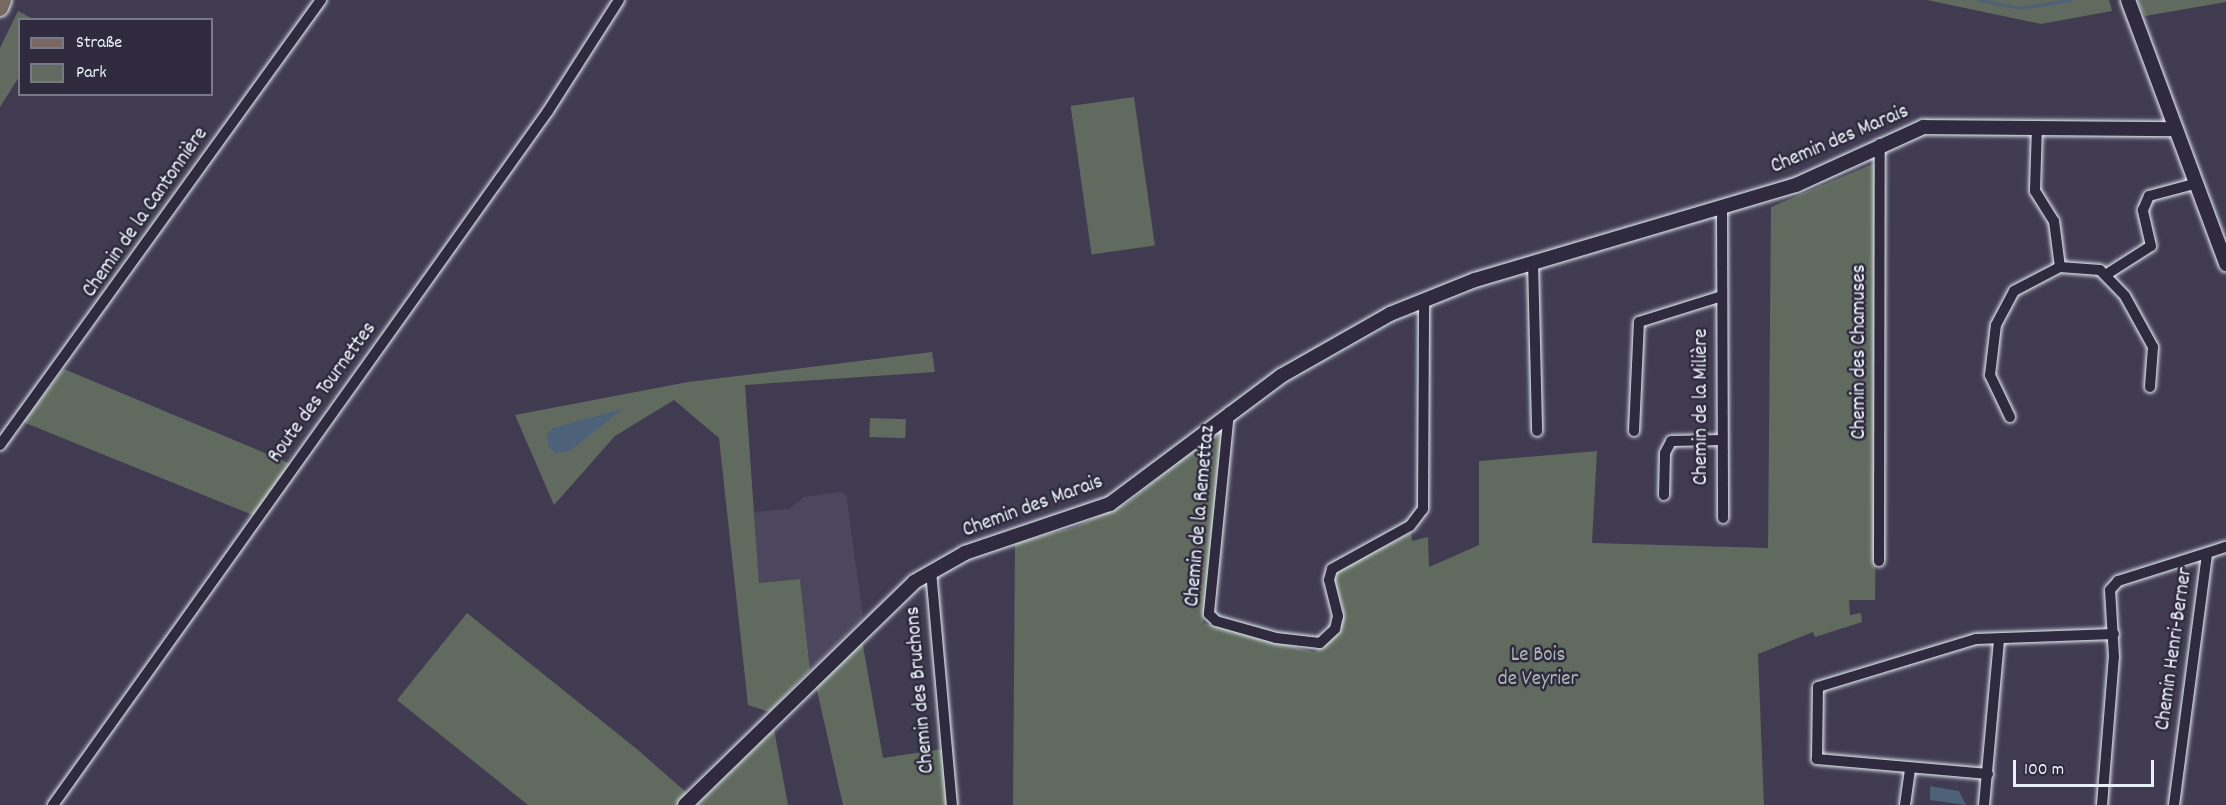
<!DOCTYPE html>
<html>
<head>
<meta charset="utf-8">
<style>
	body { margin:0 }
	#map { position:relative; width:2226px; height:805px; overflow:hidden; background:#403b51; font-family:Dekko,sans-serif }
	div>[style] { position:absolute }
	.built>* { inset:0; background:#4c475f }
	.green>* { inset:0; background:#606a5e; transform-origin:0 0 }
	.water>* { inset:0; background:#4d6178 }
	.stream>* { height:3px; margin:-1.5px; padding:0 1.5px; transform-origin:1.5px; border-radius:1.5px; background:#4d6178 }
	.roads { filter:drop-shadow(0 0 2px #e8f1f8) drop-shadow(0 0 2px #e8f1f8) }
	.minor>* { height:10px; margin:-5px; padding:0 5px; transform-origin:5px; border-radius:5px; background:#2f2a3d }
	.tertiary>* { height:14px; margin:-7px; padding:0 7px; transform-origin:7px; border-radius:7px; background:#2f2a3d }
	.primary>* { height:16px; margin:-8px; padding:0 8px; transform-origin:8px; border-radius:8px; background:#776864 }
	span { translate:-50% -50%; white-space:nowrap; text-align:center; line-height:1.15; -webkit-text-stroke:5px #2f2a3d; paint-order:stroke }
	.street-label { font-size:21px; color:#e8f1f8 }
	.park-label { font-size:21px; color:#abb4b3 }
	.legend { position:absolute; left:18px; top:18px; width:195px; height:78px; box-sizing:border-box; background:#2f2a3d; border:2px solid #797a88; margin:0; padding:8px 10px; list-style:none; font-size:18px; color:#e8f1f8 }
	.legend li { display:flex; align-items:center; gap:12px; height:30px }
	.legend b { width:30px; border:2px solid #797a88 }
	.scale { position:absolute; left:2013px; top:760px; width:141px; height:27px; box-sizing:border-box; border:3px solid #e8f1f8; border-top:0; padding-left:8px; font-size:18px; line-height:21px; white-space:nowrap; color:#e8f1f8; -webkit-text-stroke:4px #2f2a3d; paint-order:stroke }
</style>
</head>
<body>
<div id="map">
	<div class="built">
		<div style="clip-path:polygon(840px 492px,846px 494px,863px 617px,810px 670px,800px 579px,759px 583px,754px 512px,790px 509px,804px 497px)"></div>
	</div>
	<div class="green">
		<div style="clip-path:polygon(1927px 0,2109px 0,2112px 11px,2041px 24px)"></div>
		<div style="clip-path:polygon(2137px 0,2226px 0,2226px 2px,2145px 16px)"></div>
		<div style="clip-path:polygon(18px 11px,33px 19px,20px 20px,19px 77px,0 107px,0 48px)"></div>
		<div style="left:1134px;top:97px;width:150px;height:64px;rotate:82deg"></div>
		<div style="clip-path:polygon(1880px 161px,1875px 600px,1849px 600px,1850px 615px,1861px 613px,1862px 622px,1815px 637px,1813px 632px,1758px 654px,1764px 805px,1013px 805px,1015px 543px,1075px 527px,1127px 503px,1221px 428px,1225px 439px,1203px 623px,1314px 652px,1336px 636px,1343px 611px,1334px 579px,1339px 570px,1411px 533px,1412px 541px,1428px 537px,1429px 567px,1479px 545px,1479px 461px,1597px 451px,1592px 543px,1768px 548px,1771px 207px)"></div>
		<div style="clip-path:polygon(932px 352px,935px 372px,745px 385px,759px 583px,800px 579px,810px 670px,769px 712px,748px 705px,719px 438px,674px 400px,615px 436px,554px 505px,515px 415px,688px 382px)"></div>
		<div style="clip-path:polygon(64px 369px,291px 464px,255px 516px,23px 422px)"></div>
		<div style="left:870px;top:418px;width:36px;height:19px;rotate:2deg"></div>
		<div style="clip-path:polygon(467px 613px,638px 750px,688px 794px,676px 805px,528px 805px,397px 700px)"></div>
		<div style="clip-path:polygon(862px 640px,883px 758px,942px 749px,947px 805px,843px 805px,816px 686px)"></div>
		<div style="clip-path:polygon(774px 729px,788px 805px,697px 805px)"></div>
	</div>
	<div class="water">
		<div style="clip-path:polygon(622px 409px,570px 451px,555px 453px,549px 447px,547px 435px,553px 428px)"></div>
		<div style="clip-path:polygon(1930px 786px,1959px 791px,1966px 805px,1930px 800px)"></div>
	</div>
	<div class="stream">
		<div style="left:1979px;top:0;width:42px;rotate:11deg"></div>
		<div style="left:2020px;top:8px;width:50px;rotate:-9.3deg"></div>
	</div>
	<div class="roads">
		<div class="minor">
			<div style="left:2037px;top:126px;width:65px;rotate:91.8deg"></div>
			<div style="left:2035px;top:191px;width:36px;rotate:58deg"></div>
			<div style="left:2054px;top:221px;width:46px;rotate:82.6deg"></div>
			<div style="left:1722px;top:206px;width:312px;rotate:89.8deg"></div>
			<div style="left:1533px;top:262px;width:169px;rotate:88.6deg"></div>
			<div style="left:2107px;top:274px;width:52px;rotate:-32.5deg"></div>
			<div style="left:2151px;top:246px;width:37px;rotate:-103deg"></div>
			<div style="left:2143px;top:210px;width:15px;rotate:-67deg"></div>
			<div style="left:2149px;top:196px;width:47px;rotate:-14.9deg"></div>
			<div style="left:1229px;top:412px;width:203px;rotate:95.7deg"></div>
			<div style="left:1209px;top:614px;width:10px;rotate:45deg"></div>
			<div style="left:1216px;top:621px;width:62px;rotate:15.8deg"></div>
			<div style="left:1276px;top:638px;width:44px;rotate:6.5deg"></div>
			<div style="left:1320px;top:643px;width:21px;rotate:-43deg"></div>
			<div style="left:1335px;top:629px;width:13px;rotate:-77deg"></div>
			<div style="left:1338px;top:616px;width:37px;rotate:-104deg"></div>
			<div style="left:1329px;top:580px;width:11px;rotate:-75deg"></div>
			<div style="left:1332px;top:569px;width:89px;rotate:-28.9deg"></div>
			<div style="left:1410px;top:526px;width:21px;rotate:-53deg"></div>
			<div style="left:1423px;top:509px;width:210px;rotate:-89.7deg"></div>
			<div style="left:2010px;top:417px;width:47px;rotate:-115.5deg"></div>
			<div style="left:1990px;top:375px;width:50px;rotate:-83.2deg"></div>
			<div style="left:1996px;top:325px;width:38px;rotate:-62deg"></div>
			<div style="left:2014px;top:291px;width:52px;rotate:-27.6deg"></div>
			<div style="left:2060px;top:267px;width:40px;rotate:4.3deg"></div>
			<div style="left:2100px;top:270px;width:36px;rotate:46deg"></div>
			<div style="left:2125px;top:296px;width:58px;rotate:61.2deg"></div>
			<div style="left:2153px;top:347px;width:40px;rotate:94.3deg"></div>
			<div style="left:1634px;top:431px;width:109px;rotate:-87.4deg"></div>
			<div style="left:1639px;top:322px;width:87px;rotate:-17.4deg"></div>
			<div style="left:0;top:445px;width:549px;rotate:-54.2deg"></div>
			<div style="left:1664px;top:495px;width:42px;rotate:-88.6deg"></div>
			<div style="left:1665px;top:453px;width:13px;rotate:-63deg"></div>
			<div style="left:1671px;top:441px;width:51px;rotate:-1.1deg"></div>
			<div style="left:1879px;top:561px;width:417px;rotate:-89.9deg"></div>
			<div style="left:931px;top:571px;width:235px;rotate:84.9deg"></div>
			<div style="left:1988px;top:774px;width:172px;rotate:-175deg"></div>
			<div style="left:1817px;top:759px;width:72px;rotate:-89.2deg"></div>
			<div style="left:1818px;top:687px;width:165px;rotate:-16.9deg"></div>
			<div style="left:1976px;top:639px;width:138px;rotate:-2.1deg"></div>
			<div style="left:53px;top:805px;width:852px;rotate:-54.5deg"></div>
			<div style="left:548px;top:111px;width:132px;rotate:-57.4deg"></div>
			<div style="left:1905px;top:805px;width:37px;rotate:-82deg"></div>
			<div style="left:1984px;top:805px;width:167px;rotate:-84.8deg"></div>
			<div style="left:2102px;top:805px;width:148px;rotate:-85.4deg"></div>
			<div style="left:2114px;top:657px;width:67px;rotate:-93.4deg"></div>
			<div style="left:2110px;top:590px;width:12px;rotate:-48deg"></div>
			<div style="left:2118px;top:581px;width:93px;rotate:-17.5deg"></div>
			<div style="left:2174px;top:805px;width:254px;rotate:-82.5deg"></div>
			<div style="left:2207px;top:553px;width:20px;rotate:-18deg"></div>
		</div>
		<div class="tertiary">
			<div style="left:2128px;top:0;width:282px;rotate:69.6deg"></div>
			<div style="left:685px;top:805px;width:320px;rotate:-44.2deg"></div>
			<div style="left:914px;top:582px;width:59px;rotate:-29.6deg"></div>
			<div style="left:965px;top:553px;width:153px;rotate:-18.7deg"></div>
			<div style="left:1110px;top:504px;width:214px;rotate:-36.8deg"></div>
			<div style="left:1281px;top:376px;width:125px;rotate:-29.6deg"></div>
			<div style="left:1390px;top:314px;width:92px;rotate:-21.8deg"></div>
			<div style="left:1475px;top:280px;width:335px;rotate:-16.5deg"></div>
			<div style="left:1796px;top:185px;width:140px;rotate:-24.5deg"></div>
			<div style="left:1923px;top:127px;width:250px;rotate:0.5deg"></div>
		</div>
		<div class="primary">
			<div style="left:0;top:8px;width:9px;rotate:-69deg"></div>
		</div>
	</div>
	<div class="street-label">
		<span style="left:1840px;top:140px;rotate:-23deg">Chemin des Marais</span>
		<span style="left:146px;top:213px;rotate:-55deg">Chemin de la Cantonnière</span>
		<span style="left:1860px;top:352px;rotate:-90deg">Chemin des Chamuses</span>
		<span style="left:323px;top:393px;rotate:-54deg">Route des Tournettes</span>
		<span style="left:1702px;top:407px;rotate:-90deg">Chemin de la Milière</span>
		<span style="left:1033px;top:507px;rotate:-20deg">Chemin des Marais</span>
		<span style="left:1201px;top:516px;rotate:-85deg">Chemin de la Remettaz</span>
		<span style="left:2175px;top:649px;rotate:-82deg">Chemin Henri-Berner</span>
		<span style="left:921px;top:690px;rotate:-95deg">Chemin des Bruchons</span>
	</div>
	<div class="park-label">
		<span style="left:1538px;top:668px">Le Bois<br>de Veyrier</span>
	</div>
	<ul class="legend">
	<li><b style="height:8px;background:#776864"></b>Straße</li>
	<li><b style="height:16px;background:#606a5e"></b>Park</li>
	</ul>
	<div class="scale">100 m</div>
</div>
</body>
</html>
